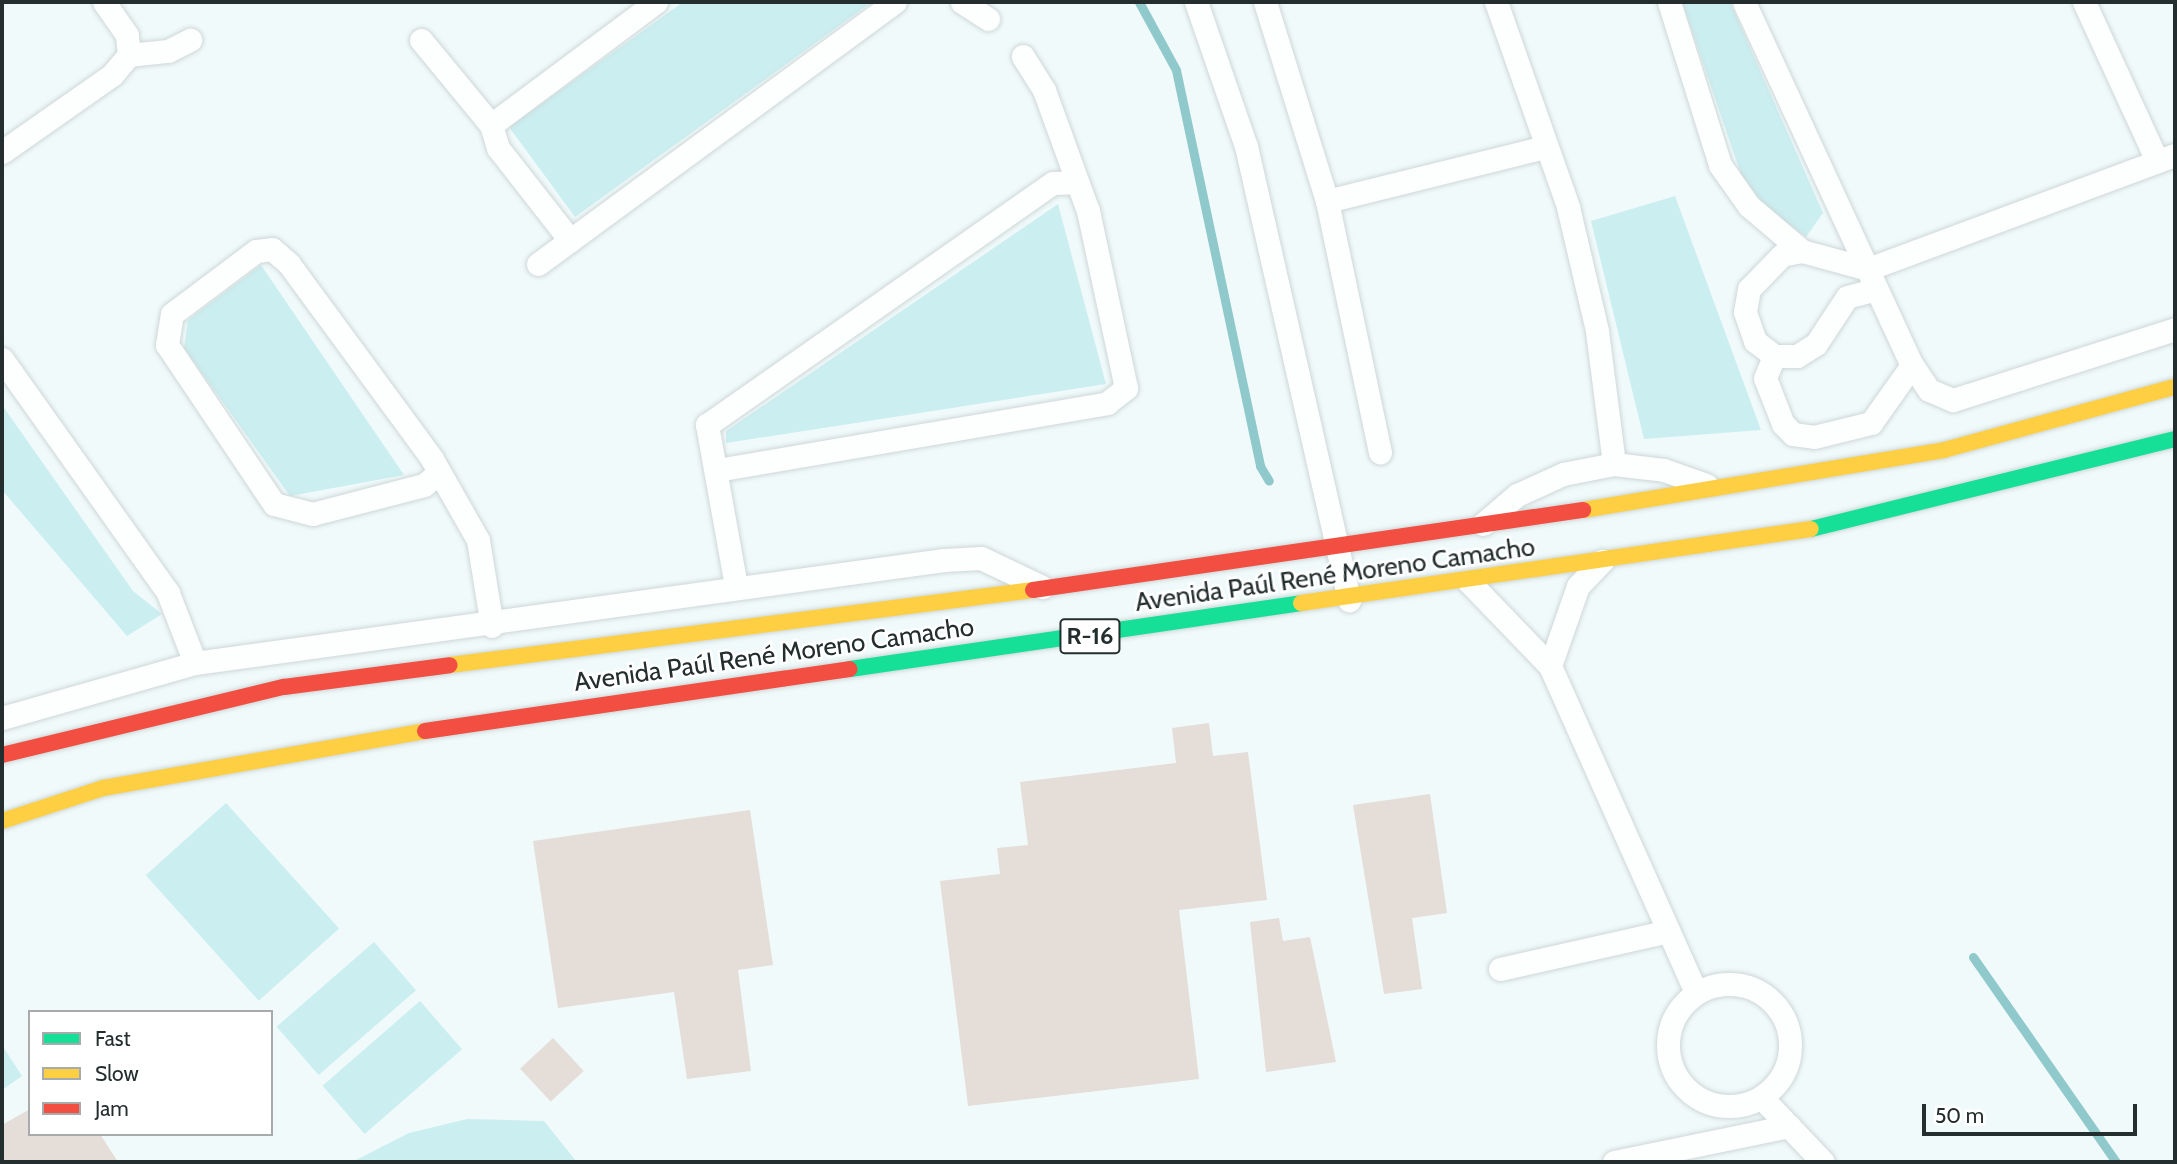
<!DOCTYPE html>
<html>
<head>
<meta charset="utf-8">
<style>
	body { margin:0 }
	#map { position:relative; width:2177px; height:1164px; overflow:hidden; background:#f1fafa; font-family:Cabin,sans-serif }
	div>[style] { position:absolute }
	.green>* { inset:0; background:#cbeef0; transform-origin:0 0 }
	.stream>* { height:9px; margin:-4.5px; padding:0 4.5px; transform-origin:4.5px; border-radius:4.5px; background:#90c9cc }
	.building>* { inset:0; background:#e4ddd8; transform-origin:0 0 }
	.roads { filter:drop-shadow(0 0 2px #ced7d7) drop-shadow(0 0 2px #ced7d7) }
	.street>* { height:23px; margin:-11.5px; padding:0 11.5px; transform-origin:11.5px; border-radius:11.5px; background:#fdfefe }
	.street>.ring { margin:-11.5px; padding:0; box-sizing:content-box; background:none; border:23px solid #fdfefe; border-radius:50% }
	.fast>* { height:16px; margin:-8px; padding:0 8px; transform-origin:8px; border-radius:8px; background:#16e098 }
	.slow>* { height:16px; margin:-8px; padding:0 8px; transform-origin:8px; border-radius:8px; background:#ffcf43 }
	.jam>* { height:16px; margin:-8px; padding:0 8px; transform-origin:8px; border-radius:8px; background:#f24e42 }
	span { translate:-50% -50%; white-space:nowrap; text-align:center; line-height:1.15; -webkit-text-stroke:5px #fff; paint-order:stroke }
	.shield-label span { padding:2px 5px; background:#fff; border:2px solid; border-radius:5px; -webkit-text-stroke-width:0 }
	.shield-label { font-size:24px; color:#242e2f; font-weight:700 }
	.street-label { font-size:26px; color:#242e2f }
	.frame { position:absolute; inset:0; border:4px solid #242e2f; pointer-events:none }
	.legend { position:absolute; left:28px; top:1010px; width:245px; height:126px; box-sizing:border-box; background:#fff; border:2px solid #a7abac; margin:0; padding:9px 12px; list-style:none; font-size:21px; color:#242e2f }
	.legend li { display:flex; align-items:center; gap:14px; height:35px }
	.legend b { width:35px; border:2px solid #a7abac }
	.scale { position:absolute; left:1922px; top:1104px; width:215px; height:32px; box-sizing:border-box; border:4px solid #242e2f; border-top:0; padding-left:9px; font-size:21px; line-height:24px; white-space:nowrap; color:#242e2f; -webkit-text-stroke:5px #fff; paint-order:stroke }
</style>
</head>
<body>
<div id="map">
	<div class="green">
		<div style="clip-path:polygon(683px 2px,872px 2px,575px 217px,509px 127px)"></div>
		<div style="clip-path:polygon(1682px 2px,1730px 2px,1823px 213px,1806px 237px,1762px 205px,1741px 174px)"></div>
		<div style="clip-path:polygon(1675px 196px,1761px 430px,1644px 439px,1591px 221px)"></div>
		<div style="clip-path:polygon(1058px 204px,1106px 384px,726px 443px,726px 431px)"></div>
		<div style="clip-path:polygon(261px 265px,404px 475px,290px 496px,184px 348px,188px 320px)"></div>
		<div style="clip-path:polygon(2px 405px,133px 591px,162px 614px,127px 636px,2px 490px)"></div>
		<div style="left:226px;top:803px;width:169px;height:108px;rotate:48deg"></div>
		<div style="left:374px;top:942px;width:64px;height:129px;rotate:49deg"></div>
		<div style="left:420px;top:1001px;width:64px;height:129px;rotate:49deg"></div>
		<div style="clip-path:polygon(2px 1045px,22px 1076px,2px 1090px)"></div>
		<div style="clip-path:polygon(467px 1119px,544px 1121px,577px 1162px,352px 1162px,409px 1133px)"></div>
	</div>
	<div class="stream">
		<div style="left:1139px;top:2px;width:77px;rotate:61.4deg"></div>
		<div style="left:1176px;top:70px;width:405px;rotate:78deg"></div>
		<div style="left:1260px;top:466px;width:17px;rotate:59deg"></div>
		<div style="left:1973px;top:957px;width:250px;rotate:55.1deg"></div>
	</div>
	<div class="building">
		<div style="clip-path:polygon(1209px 723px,1213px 756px,1248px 752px,1267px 900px,1179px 910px,1199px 1079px,968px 1106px,940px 881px,1000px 874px,997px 848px,1028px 845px,1020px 782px,1176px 763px,1172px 728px)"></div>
		<div style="clip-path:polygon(1430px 794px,1447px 913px,1412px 918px,1422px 989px,1384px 994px,1353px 805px)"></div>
		<div style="clip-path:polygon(750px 810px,773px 965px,738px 970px,751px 1071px,687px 1079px,674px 992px,558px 1008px,533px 841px)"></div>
		<div style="clip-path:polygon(1279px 918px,1283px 941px,1310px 937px,1336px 1062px,1266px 1072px,1250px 922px)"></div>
		<div style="left:553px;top:1038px;width:45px;height:45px;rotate:47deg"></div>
		<div style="clip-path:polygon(30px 1109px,30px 1134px,100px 1134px,118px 1162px,2px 1162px,2px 1125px)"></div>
	</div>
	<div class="roads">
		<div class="street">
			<div style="left:962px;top:2px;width:31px;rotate:33deg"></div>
			<div style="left:1196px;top:2px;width:152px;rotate:70.9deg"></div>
			<div style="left:1246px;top:146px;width:466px;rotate:77.2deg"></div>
			<div style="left:1265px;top:2px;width:208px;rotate:72.7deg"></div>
			<div style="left:1327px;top:201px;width:257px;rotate:78.1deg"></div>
			<div style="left:1496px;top:2px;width:217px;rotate:70.6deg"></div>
			<div style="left:1568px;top:207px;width:127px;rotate:76.8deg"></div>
			<div style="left:1597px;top:331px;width:134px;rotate:82.7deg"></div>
			<div style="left:1669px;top:2px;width:171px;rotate:72.6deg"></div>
			<div style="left:1720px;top:165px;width:50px;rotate:54.7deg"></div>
			<div style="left:1749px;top:206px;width:70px;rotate:40.3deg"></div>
			<div style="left:1802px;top:251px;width:68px;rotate:15.3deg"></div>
			<div style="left:1868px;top:269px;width:327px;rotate:-20.4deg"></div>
			<div style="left:1744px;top:2px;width:400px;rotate:65.2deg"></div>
			<div style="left:2084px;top:2px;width:175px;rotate:65.3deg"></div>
			<div style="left:421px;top:40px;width:110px;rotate:50.5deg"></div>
			<div style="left:491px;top:125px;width:24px;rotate:73deg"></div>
			<div style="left:498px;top:148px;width:117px;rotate:52deg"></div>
			<div style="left:129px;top:55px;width:39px;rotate:-6deg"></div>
			<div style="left:168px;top:51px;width:25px;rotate:-27deg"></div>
			<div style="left:491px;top:125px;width:206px;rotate:-36.7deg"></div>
			<div style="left:2px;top:152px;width:134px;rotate:-35deg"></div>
			<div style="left:112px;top:75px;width:26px;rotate:-50deg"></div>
			<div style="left:129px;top:55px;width:20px;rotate:-96deg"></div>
			<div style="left:127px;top:35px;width:40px;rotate:-124.9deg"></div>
			<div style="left:1327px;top:201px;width:226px;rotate:-13.9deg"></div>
			<div style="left:1802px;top:251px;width:20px;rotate:169deg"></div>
			<div style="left:1782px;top:255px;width:47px;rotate:134.1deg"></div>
			<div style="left:1749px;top:289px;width:23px;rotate:100deg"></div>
			<div style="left:1745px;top:312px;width:31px;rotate:71deg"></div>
			<div style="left:1755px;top:341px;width:24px;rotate:38deg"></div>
			<div style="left:1774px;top:356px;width:23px"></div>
			<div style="left:1797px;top:356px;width:22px;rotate:-32deg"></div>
			<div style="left:1816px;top:344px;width:56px;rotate:-56.6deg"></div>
			<div style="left:1847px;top:297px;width:30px;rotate:-15deg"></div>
			<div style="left:538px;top:264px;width:443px;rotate:-36.3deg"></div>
			<div style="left:1774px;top:356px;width:24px;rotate:112deg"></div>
			<div style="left:1765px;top:378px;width:49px;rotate:68.6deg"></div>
			<div style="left:1783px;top:424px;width:14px;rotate:45deg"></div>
			<div style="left:1793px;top:434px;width:21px;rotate:8deg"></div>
			<div style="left:1814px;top:437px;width:59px;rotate:-13.8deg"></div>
			<div style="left:1871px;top:423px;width:71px;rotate:-54.7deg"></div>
			<div style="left:1912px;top:365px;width:30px;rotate:56deg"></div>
			<div style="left:1929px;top:390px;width:26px;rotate:23deg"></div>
			<div style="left:1953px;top:400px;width:233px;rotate:-17.7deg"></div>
			<div style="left:2px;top:359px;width:287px;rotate:54.6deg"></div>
			<div style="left:168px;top:593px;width:75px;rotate:68.9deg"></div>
			<div style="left:717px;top:470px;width:396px;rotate:-9.7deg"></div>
			<div style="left:1107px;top:403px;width:24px;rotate:-38deg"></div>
			<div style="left:1126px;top:388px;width:181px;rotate:-102.1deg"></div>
			<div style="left:1088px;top:211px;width:129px;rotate:-110deg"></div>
			<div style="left:1044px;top:90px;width:40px;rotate:-122deg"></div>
			<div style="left:438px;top:473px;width:18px;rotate:139deg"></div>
			<div style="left:424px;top:485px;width:115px;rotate:165.4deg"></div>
			<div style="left:313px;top:514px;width:40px;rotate:-165.6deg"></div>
			<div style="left:274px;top:504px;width:192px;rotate:-123.9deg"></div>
			<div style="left:167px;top:345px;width:31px;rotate:-81deg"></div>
			<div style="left:172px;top:314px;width:105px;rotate:-36.9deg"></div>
			<div style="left:256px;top:251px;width:16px;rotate:-7deg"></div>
			<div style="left:272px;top:249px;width:23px;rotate:41deg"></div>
			<div style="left:289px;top:264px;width:242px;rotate:53.7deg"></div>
			<div style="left:432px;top:459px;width:93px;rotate:60.4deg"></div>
			<div style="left:478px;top:540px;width:87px;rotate:80.8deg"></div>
			<div style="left:1483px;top:524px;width:45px;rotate:-40.5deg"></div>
			<div style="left:1517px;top:495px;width:51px;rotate:-24.5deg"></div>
			<div style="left:1563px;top:474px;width:52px;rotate:-11.1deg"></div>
			<div style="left:1614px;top:464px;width:50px;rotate:6.8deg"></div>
			<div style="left:1664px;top:470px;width:45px;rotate:19.7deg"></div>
			<div style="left:1469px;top:582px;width:117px;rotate:46deg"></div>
			<div style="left:1550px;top:666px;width:85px;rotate:-70.7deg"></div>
			<div style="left:1578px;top:586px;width:35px;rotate:-46deg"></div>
			<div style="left:736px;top:586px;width:164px;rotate:-100.2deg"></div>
			<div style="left:707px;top:425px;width:422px;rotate:-35deg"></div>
			<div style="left:1053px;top:183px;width:24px;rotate:-2deg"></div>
			<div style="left:1550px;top:666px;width:357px;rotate:65.9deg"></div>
			<div style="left:2px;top:718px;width:201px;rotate:-15.9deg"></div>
			<div style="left:195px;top:663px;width:756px;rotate:-7.83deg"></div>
			<div style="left:944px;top:560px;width:37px;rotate:-3deg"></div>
			<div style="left:981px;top:558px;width:68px;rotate:25.4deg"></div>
			<div style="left:1500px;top:969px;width:172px;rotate:-12.7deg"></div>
			<div class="ring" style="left:1668px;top:984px;width:99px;height:99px"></div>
			<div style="left:1762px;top:1098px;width:88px;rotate:46.4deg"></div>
			<div style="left:1614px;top:1162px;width:179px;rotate:-11.6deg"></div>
		</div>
		<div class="fast">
			<div style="left:1811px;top:529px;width:375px;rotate:-13.9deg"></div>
			<div style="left:850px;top:669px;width:456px;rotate:-8.3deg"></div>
		</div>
		<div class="slow">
			<div style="left:1583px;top:510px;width:366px;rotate:-9.4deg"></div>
			<div style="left:1944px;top:450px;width:239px;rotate:-15.3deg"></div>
			<div style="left:1301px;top:603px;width:515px;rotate:-8.26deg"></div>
			<div style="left:450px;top:665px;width:588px;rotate:-7.33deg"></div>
			<div style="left:2px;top:821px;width:106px;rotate:-18.1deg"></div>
			<div style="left:103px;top:788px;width:327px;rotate:-10deg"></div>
		</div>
		<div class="jam">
			<div style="left:1033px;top:590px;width:556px;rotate:-8.28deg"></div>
			<div style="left:425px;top:731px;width:429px;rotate:-8.3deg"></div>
			<div style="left:2px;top:755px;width:290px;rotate:-13.6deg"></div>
			<div style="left:284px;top:687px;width:167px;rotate:-7.5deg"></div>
		</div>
	</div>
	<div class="shield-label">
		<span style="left:1090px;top:636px">R-16</span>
	</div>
	<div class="street-label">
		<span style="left:1335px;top:575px;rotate:-8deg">Avenida Paúl René Moreno Camacho</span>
		<span style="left:774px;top:655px;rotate:-8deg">Avenida Paúl René Moreno Camacho</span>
	</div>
	<div class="frame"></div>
	<ul class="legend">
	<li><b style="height:9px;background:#16e098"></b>Fast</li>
	<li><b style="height:9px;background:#ffcf43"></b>Slow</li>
	<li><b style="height:9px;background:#f24e42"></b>Jam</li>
	</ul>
	<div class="scale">50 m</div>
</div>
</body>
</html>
